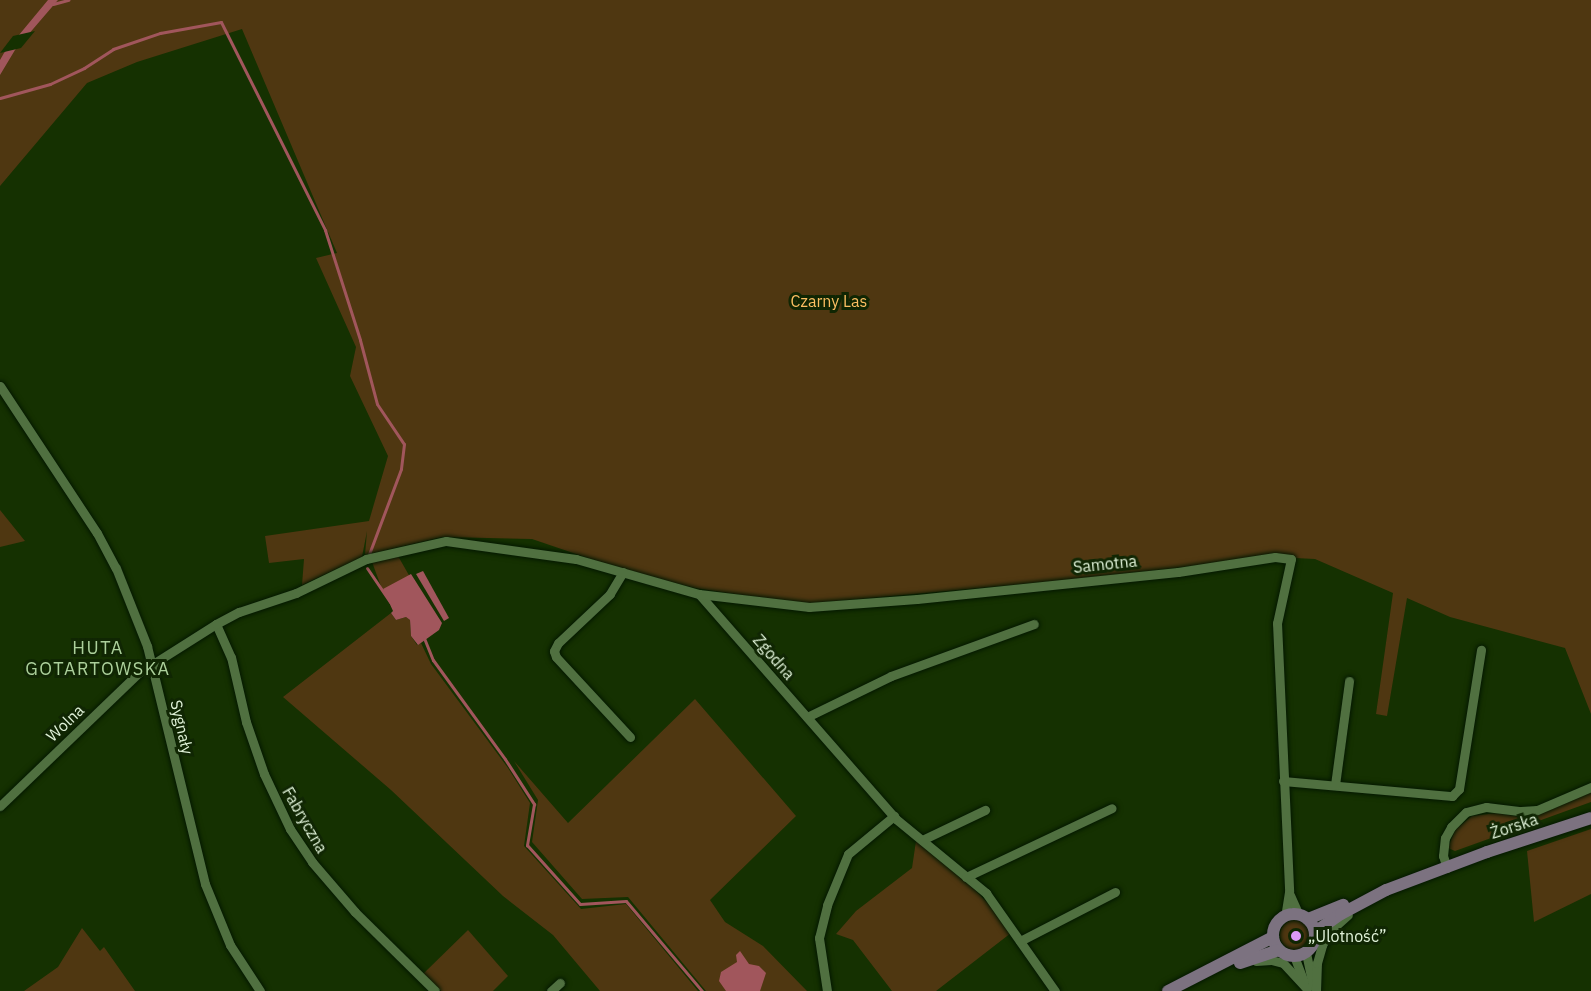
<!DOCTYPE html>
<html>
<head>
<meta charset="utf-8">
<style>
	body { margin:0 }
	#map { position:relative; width:1591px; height:991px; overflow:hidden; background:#153101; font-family:"IBM Plex Sans",sans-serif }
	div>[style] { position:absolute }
	.green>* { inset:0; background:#4f3711 }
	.round { border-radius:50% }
	.water>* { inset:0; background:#a1565c }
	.pier>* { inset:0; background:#153101 }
	.stream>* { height:3px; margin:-1.5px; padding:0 1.5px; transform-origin:1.5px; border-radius:1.5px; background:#a1565c }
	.roads { filter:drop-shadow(0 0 2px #041800) drop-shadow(0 0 2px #041800) }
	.minor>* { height:9px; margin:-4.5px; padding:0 4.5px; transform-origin:4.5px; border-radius:4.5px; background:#507040 }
	.major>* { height:12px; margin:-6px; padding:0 6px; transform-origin:6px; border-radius:6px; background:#7c7280 }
	.major>.ring { margin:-6px; padding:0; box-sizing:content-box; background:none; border:12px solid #7c7280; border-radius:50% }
	.dots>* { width:16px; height:16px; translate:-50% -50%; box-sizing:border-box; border:3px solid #102603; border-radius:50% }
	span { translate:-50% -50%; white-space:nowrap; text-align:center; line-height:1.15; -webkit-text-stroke:6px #102603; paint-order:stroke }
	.park-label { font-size:16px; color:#fcbe62 }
	.street-label { font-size:16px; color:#e0f2d8 }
	.poi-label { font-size:16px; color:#e0f2d8 }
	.left { translate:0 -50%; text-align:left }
	.neighbourhood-label { font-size:18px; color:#acd09b; letter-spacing:1.5px }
</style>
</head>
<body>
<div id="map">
	<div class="green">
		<div style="clip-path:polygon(0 0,1591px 0,1591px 714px,1565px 648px,1450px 617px,1407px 598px,1387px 716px,1376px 714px,1393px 593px,1315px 559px,1275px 557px,1066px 580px,803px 604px,695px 588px,623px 570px,532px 539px,442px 537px,365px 555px,367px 531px,362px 557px,302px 585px,304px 559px,269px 563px,265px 536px,369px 521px,388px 456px,350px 376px,356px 347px,316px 258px,337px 253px,242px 29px,137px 62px,87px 83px,0 186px)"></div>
		<div style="clip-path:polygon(0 510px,25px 541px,0 547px)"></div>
		<div style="clip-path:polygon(398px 556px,410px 577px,387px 591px,382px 589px,372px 562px)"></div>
		<div style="clip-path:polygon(391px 613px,396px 620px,406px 617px,410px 620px,411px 636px,417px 645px,421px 643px,431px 664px,508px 768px,530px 803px,524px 846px,581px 909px,626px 904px,698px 991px,600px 991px,553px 935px,503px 896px,391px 790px,283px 697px)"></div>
		<div style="clip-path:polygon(695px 699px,796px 816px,710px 900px,725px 922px,763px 946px,807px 991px,706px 991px,628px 897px,582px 899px,532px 842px,538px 800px,514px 761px,568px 823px)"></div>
		<div style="clip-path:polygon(1591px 792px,1591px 802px,1455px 851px,1448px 848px,1455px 830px,1472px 816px,1497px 813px,1526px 818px)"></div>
		<div style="clip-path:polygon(1591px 829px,1591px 894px,1534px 922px,1527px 851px)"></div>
		<div style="clip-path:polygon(916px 841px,975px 890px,997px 913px,1011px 933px,936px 991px,892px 991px,853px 940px,836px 934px,856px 911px,912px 868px)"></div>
		<div class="round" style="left:1280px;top:920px;width:30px;height:30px"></div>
		<div style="clip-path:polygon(82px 928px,100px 951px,104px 947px,135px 991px,24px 991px,58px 967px)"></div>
		<div style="clip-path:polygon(468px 930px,508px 976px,493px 991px,441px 991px,423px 974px)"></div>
	</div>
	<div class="water">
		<div style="clip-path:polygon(48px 0,58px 0,15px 50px,0 75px,0 60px,4px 53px)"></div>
		<div style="clip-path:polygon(423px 571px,449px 618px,444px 621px,416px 574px)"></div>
		<div style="clip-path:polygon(411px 574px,442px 623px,439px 630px,418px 645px,411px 636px,410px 620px,406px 617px,396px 620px,391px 613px,393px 611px,383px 589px)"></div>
		<div style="clip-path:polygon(740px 951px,749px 964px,759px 966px,766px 973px,760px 991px,726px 991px,719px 981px,721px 972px,737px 962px,736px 955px)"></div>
	</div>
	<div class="pier">
		<div style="clip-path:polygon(35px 31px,21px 48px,0 53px,13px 36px)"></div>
	</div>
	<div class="stream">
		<div style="left:53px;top:4px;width:16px;rotate:-15deg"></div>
		<div style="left:0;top:98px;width:52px;rotate:-15.6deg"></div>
		<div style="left:50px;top:84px;width:38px;rotate:-25deg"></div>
		<div style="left:84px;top:68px;width:35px;rotate:-33deg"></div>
		<div style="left:113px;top:49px;width:50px;rotate:-18.8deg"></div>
		<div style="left:160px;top:33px;width:62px;rotate:-10.2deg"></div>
		<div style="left:221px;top:22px;width:233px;rotate:63.4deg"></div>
		<div style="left:325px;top:230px;width:115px;rotate:72.3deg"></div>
		<div style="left:360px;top:340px;width:66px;rotate:75.1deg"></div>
		<div style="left:377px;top:404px;width:48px;rotate:56deg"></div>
		<div style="left:404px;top:444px;width:25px;rotate:97deg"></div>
		<div style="left:401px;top:469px;width:91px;rotate:110.6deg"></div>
		<div style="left:367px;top:568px;width:41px;rotate:55.9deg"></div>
		<div style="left:424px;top:638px;width:24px;rotate:68deg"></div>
		<div style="left:433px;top:660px;width:122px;rotate:54deg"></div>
		<div style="left:505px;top:759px;width:54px;rotate:57.2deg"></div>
		<div style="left:534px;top:804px;width:42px;rotate:99.7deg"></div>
		<div style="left:527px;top:845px;width:79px;rotate:48.1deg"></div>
		<div style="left:580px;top:904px;width:46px;rotate:-3.7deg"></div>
		<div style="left:626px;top:901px;width:118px;rotate:49.8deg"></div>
	</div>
	<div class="roads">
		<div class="minor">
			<div style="left:0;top:386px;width:176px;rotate:56.6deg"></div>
			<div style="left:97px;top:533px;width:40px;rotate:62deg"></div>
			<div style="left:116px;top:568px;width:84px;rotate:68.3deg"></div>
			<div style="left:147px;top:646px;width:245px;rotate:76.3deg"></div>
			<div style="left:205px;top:884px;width:66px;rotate:67.7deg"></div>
			<div style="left:230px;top:945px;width:55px;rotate:56.9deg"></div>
			<div style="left:623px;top:572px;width:26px;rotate:121deg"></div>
			<div style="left:610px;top:594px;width:71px;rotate:136.7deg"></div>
			<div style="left:558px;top:643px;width:9px;rotate:117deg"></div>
			<div style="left:554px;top:651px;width:6px;rotate:72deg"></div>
			<div style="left:556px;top:657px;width:109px;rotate:47.2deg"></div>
			<div style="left:699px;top:594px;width:299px;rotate:48.8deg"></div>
			<div style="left:896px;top:819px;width:117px;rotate:39.4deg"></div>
			<div style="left:986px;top:893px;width:120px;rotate:54.9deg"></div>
			<div style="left:216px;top:624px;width:36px;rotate:66deg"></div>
			<div style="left:231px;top:657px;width:67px;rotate:77deg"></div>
			<div style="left:246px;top:722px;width:55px;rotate:70.9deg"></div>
			<div style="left:264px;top:774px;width:61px;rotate:64.7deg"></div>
			<div style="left:290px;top:829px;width:40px;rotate:56deg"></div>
			<div style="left:312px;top:862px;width:66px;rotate:49.3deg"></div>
			<div style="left:355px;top:912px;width:112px;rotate:44.6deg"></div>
			<div style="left:807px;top:717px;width:93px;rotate:-26deg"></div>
			<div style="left:891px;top:676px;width:152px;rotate:-20deg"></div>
			<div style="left:1283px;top:781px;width:170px;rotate:5.1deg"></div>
			<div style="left:1452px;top:796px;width:10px;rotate:-45deg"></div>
			<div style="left:1459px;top:789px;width:141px;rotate:-81deg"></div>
			<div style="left:1335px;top:785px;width:105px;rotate:-82.3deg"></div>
			<div style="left:0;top:806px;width:190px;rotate:-43.9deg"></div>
			<div style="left:137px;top:674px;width:93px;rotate:-32.3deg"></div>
			<div style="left:216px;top:624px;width:26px;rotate:-28deg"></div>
			<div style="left:239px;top:612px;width:60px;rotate:-18.4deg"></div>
			<div style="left:296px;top:593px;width:78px;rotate:-25.9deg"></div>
			<div style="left:366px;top:559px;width:82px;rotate:-12.7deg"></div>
			<div style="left:446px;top:541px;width:131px;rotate:7.9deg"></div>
			<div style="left:576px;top:559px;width:128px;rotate:15.9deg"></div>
			<div style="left:699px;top:594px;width:111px;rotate:6.7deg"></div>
			<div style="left:809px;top:607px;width:108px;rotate:-4.2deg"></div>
			<div style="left:917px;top:599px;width:262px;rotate:-5.9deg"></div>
			<div style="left:1178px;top:572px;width:98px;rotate:-8.8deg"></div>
			<div style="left:1275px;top:557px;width:16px;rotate:7deg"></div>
			<div style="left:1291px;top:559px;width:66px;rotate:102.3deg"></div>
			<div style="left:1277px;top:623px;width:269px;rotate:87.4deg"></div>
			<div style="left:1289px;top:892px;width:24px;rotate:99deg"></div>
			<div style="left:922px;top:840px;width:70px;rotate:-25.5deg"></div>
			<div style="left:1447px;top:868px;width:13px;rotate:-108deg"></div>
			<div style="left:1443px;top:856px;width:18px;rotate:-84deg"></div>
			<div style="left:1445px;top:838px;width:13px;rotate:-61deg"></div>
			<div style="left:1451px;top:827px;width:21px;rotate:-45deg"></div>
			<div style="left:1466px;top:812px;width:21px;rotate:-14deg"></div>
			<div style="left:1486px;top:807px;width:35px;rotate:7deg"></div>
			<div style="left:1521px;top:811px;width:16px;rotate:-4deg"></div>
			<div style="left:1537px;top:810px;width:59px;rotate:-23.1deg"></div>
			<div style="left:966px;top:877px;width:161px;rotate:-25.3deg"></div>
			<div style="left:1290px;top:895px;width:22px;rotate:66deg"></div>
			<div style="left:1020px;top:941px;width:107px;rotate:-27.3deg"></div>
			<div style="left:1306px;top:953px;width:34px;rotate:78deg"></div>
			<div style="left:1294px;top:956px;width:28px;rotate:69deg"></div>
			<div style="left:1256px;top:961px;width:15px;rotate:-4deg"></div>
			<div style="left:1271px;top:960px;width:12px;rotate:14deg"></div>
			<div style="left:1283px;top:963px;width:35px;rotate:47deg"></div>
			<div style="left:551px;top:991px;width:12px;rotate:-42deg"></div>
			<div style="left:827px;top:991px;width:54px;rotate:-98.6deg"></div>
			<div style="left:819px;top:938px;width:34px;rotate:-76deg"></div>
			<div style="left:827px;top:905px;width:55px;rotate:-67.6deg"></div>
			<div style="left:848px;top:854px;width:60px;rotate:-39.6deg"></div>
			<div style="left:1316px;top:991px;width:28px;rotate:-88deg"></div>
			<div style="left:1317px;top:963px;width:19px;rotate:-74deg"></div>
			<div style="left:1322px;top:945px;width:16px;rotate:-60deg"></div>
			<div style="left:1330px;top:931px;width:24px;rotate:-42deg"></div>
		</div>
		<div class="major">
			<div class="ring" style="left:1273px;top:914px;width:30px;height:30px"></div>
			<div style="left:1308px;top:919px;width:38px;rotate:-22deg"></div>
			<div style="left:1315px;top:932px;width:32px;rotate:-35deg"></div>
			<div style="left:1341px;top:914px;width:51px;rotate:-28.1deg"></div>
			<div style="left:1386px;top:890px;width:108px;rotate:-20.6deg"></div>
			<div style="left:1487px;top:852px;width:109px;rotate:-18.1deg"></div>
			<div style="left:1240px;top:963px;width:41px;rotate:-18.4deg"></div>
			<div style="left:1168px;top:991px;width:118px;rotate:-27.2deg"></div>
		</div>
	</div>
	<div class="dots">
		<div style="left:1296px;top:936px;background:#db99f6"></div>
	</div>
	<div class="park-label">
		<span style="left:829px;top:301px">Czarny Las</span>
	</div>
	<div class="street-label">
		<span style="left:1105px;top:564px;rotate:-6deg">Samotna</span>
		<span style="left:774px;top:657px;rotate:49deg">Zgodna</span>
		<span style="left:65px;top:723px;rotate:-44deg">Wolna</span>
		<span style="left:182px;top:727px;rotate:77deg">Sygnały</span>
		<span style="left:305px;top:820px;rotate:60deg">Fabryczna</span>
		<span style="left:1514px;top:826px;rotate:-18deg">Żorska</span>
	</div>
	<div class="poi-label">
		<span class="left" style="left:1308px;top:936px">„Ulotność”</span>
	</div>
	<div class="neighbourhood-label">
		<span style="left:98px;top:659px">HUTA<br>GOTARTOWSKA</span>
	</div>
</div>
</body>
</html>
